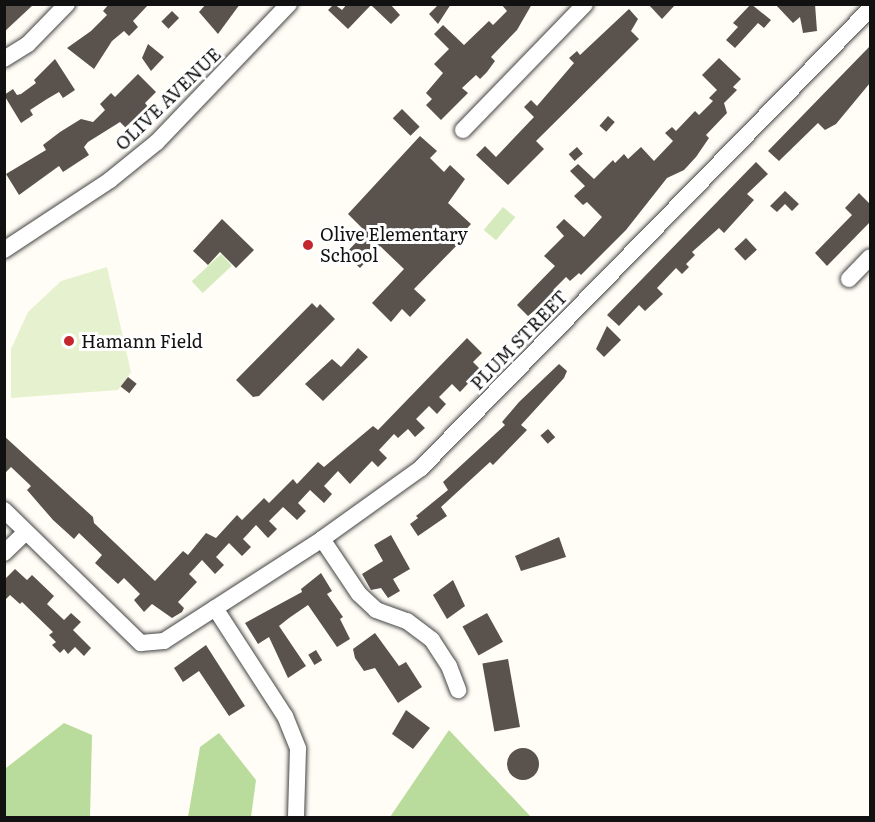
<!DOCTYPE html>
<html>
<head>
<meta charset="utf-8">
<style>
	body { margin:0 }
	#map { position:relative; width:875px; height:822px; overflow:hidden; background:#fffdf5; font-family:Literata,serif }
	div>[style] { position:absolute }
	.green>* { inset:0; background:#d5ebbd; transform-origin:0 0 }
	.forest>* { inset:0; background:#b9dc9c }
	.pitch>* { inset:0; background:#e6f2cf }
	.building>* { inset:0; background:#5a524d; transform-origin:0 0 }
	.round { border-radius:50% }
	.roads { filter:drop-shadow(0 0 2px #444) drop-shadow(0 0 2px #444) }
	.minor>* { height:16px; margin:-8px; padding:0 8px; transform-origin:8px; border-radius:8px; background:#fff }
	.dots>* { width:16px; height:16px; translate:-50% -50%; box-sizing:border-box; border:3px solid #fff; border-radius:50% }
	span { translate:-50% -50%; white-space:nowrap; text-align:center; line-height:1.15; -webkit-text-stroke:6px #fff; paint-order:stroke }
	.street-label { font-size:18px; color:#111 }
	.poi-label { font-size:18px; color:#111 }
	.left { translate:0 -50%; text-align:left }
	.frame { position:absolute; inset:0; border:6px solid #111; pointer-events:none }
</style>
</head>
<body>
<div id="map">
	<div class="green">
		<div style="left:503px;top:207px;width:16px;height:30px;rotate:40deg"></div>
		<div style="left:221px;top:254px;width:16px;height:40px;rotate:47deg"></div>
	</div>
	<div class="forest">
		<div style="clip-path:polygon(64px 723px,92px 735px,90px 817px,5px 817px,6px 768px)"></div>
		<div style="clip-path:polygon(449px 730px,531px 817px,390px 817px)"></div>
		<div style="clip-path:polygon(219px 733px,256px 780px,251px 817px,188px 817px,200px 747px)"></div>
	</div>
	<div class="pitch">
		<div style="clip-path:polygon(107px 267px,131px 372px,118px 390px,11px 398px,11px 349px,28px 312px,61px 281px)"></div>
	</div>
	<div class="building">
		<div style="clip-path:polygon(4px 4px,34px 4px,4px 32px)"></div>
		<div style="clip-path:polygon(109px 4px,149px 4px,133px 21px,138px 27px,129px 36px,124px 31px,112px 41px,94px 69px,67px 48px,91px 31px,107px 15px,103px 11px)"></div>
		<div style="clip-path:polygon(206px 4px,240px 4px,218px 34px,199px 12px)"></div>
		<div style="clip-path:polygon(334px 4px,342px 10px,347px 4px,390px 4px,400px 15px,391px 24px,371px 5px,348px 29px,328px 10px)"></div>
		<div style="clip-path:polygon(439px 4px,451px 4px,438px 24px,429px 14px)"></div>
		<div style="clip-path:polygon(501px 4px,532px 4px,517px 30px,491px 57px,495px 61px,487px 72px,480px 79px,476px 75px,462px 88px,468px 93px,441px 120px,426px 105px,432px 99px,426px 93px,443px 73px,434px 64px,449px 49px,434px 34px,443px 25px,464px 45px,489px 21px,493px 25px,507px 11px)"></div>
		<div style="clip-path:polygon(648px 4px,676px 4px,662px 19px)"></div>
		<div style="clip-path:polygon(751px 4px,771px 20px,764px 28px,758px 23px,735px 48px,726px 40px,738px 27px,733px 23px)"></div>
		<div style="clip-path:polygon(775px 4px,815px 4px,817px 31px,803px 33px,800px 17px,793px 23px)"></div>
		<div style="clip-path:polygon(629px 9px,638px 19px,631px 31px,639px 39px,536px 141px,544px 149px,508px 185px,476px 155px,485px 146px,496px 157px,534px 117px,524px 107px,531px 100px,537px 106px,574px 63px,569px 58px,577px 51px,580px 55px)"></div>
		<div style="left:172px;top:11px;width:10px;height:15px;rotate:45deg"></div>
		<div style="clip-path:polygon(148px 44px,164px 57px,151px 71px,142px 58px)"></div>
		<div style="clip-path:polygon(870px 46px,870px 83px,836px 124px,825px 130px,818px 123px,779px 161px,768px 151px)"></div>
		<div style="clip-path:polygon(719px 58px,741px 79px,733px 87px,737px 90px,724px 103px,727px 113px,706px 135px,709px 138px,696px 157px,684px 170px,667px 178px,626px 230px,581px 275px,579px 273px,570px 281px,566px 277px,553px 290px,560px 297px,545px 313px,539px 307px,528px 316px,517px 305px,555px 266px,544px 256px,564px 236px,556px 227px,564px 219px,584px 237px,602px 217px,587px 202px,583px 205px,574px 196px,585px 186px,570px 171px,578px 164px,594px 179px,613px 160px,615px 163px,624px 154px,628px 159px,641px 147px,654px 161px,673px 141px,665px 133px,672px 127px,676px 131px,695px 111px,699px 115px,713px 101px,709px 98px,717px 90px,702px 75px)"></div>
		<div style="clip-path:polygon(55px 59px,75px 90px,63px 98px,59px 92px,47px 99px,30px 110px,33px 115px,21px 123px,4px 95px,13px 89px,17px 95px,21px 94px,36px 83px,34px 80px)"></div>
		<div style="clip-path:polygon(138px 74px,156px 92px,145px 103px,148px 107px,126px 128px,120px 122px,88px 142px,84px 147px,89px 155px,63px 172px,59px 166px,19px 195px,6px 174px,46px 150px,43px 145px,60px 132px,81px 119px,93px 122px,105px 110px,100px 104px,111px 93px,115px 97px)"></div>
		<div style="left:402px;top:109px;width:25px;height:13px;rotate:45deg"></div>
		<div style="left:608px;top:116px;width:9px;height:13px;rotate:41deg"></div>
		<div style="clip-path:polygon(420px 136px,437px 151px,430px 158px,444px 172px,450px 165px,465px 179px,448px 203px,471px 224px,462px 234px,465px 237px,414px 289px,426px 300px,410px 317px,402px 309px,391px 322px,372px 303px,404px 269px,380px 246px,360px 268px,345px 254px,366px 232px,348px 214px)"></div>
		<div style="left:577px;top:147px;width:9px;height:11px;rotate:49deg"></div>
		<div style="clip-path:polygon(756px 162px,768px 174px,747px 194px,754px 200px,724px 233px,719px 228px,692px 252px,695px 255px,686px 264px,689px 267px,682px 274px,676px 268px,657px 288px,663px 294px,645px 311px,639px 305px,619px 326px,607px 315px)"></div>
		<div style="clip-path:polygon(785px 191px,799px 204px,792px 211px,785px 204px,777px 212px,770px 206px)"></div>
		<div style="clip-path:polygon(859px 193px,870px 204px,870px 222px,827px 266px,815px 253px,852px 215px,845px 208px)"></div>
		<div style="clip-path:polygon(222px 219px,254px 250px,236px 268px,220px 252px,208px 265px,193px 251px)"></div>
		<div style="left:746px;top:238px;width:16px;height:16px;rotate:47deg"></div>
		<div style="clip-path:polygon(312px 303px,317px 308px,320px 304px,335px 319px,259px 396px,253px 397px,236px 380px)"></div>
		<div style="clip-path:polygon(607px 326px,621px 340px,604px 357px,596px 349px)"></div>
		<div style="clip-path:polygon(467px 338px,482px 353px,473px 362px,481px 370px,460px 392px,452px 384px,439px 397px,446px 404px,437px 414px,429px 406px,416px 419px,425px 428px,415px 437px,408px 429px,398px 438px,394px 434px,379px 450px,387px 458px,378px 467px,372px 461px,350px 484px,338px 471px,324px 486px,332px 494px,324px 503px,310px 490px,298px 503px,306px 511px,297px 520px,283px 507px,269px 521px,277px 529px,268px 538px,256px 525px,243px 539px,251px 547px,242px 556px,229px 543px,216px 557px,224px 565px,215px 574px,202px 560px,189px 574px,197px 582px,178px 602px,184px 608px,182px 612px,172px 618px,152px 604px,144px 612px,134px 600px,140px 594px,124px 578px,118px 584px,95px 563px,102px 555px,79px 533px,74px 539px,53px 520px,27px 490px,31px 486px,11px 467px,4px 474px,4px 436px,93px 517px,94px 523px,155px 581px,183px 551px,188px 555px,206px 533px,216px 538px,237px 515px,242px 520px,264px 498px,269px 503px,293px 479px,297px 484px,318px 462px,324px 467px,373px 426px,378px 430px)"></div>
		<div style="clip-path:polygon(358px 348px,368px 357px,323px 401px,305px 384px,332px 359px,341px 367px)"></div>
		<div style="clip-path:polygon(559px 364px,567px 371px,564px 378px,521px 425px,527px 430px,493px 465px,490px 462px,441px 507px,447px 516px,418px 536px,410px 524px,418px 518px,416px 516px,448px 490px,443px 482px,505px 425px,502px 422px,519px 402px)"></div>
		<div style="left:128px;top:377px;width:11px;height:12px;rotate:38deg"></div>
		<div style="left:548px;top:429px;width:11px;height:10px;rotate:49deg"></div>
		<div style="clip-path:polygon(391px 535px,410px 569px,393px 579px,400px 591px,388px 598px,381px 588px,371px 590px,362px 574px,383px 561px,374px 545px)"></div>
		<div style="clip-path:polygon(559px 537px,566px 557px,521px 571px,515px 556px)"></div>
		<div style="clip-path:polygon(15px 569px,27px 580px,32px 575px,54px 596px,47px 604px,64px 620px,71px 613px,81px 622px,73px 630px,91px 648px,84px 656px,75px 647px,68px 654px,64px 649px,60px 653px,52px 645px,56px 642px,49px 635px,53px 632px,22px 602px,20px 604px,10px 595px,4px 601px,4px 580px)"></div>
		<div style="clip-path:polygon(321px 573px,332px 591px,327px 594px,343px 617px,340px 619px,350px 639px,337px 647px,308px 605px,289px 618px,279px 626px,306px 666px,288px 678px,269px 637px,258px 644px,245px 623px,302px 592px,301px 589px)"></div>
		<div style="clip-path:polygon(453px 580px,465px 606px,447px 619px,433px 595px)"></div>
		<div style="left:487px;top:613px;width:33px;height:28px;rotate:61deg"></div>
		<div style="clip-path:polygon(375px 633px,399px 666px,406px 662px,422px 687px,398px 703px,375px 668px,364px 671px,355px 658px,353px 649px)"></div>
		<div style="clip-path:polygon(206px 645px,245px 706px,229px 716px,199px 671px,183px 682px,174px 668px)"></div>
		<div style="left:316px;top:650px;width:12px;height:9px;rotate:59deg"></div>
		<div style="left:508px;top:659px;width:69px;height:26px;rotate:80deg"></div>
		<div style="clip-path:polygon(406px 710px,430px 728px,413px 749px,392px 734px)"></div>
		<div class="round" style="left:507px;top:748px;width:32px;height:32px"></div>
	</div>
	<div class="roads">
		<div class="minor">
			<div style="left:4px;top:59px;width:28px;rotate:-32deg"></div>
			<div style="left:28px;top:44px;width:56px;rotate:-45.7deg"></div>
			<div style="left:463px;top:130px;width:175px;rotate:-45.9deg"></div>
			<div style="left:4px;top:250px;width:127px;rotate:-33.4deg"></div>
			<div style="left:110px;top:180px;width:60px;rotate:-39deg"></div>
			<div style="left:157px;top:142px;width:191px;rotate:-46.3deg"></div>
			<div style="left:849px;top:279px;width:30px;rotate:-46deg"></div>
			<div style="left:4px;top:510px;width:191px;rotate:44.2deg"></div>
			<div style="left:141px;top:643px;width:23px;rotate:-5deg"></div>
			<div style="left:164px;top:641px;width:188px;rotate:-32.8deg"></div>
			<div style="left:322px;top:539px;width:122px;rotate:-35.6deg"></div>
			<div style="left:421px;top:468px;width:642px;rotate:-45.63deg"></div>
			<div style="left:322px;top:539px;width:66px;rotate:56.1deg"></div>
			<div style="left:359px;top:594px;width:23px;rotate:43deg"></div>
			<div style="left:376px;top:610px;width:33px;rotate:20deg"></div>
			<div style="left:407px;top:621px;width:31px;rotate:37deg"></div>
			<div style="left:432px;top:640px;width:31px;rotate:57deg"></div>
			<div style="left:449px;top:666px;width:26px;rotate:69deg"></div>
			<div style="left:4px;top:553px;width:30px;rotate:-44deg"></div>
			<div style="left:215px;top:608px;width:129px;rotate:57.1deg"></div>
			<div style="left:285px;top:716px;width:35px;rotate:68deg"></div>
			<div style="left:298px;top:749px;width:69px;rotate:91.7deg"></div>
		</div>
	</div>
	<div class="dots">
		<div style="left:308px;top:245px;background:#c4262e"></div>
		<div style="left:69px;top:341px;background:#c4262e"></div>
	</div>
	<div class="street-label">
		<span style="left:168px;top:99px;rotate:-44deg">OLIVE AVENUE</span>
		<span style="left:519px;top:340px;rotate:-46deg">PLUM STREET</span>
	</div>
	<div class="poi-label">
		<span class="left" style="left:320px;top:245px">Olive Elementary<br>School</span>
		<span class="left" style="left:81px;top:341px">Hamann Field</span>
	</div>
	<div class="frame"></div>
</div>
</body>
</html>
